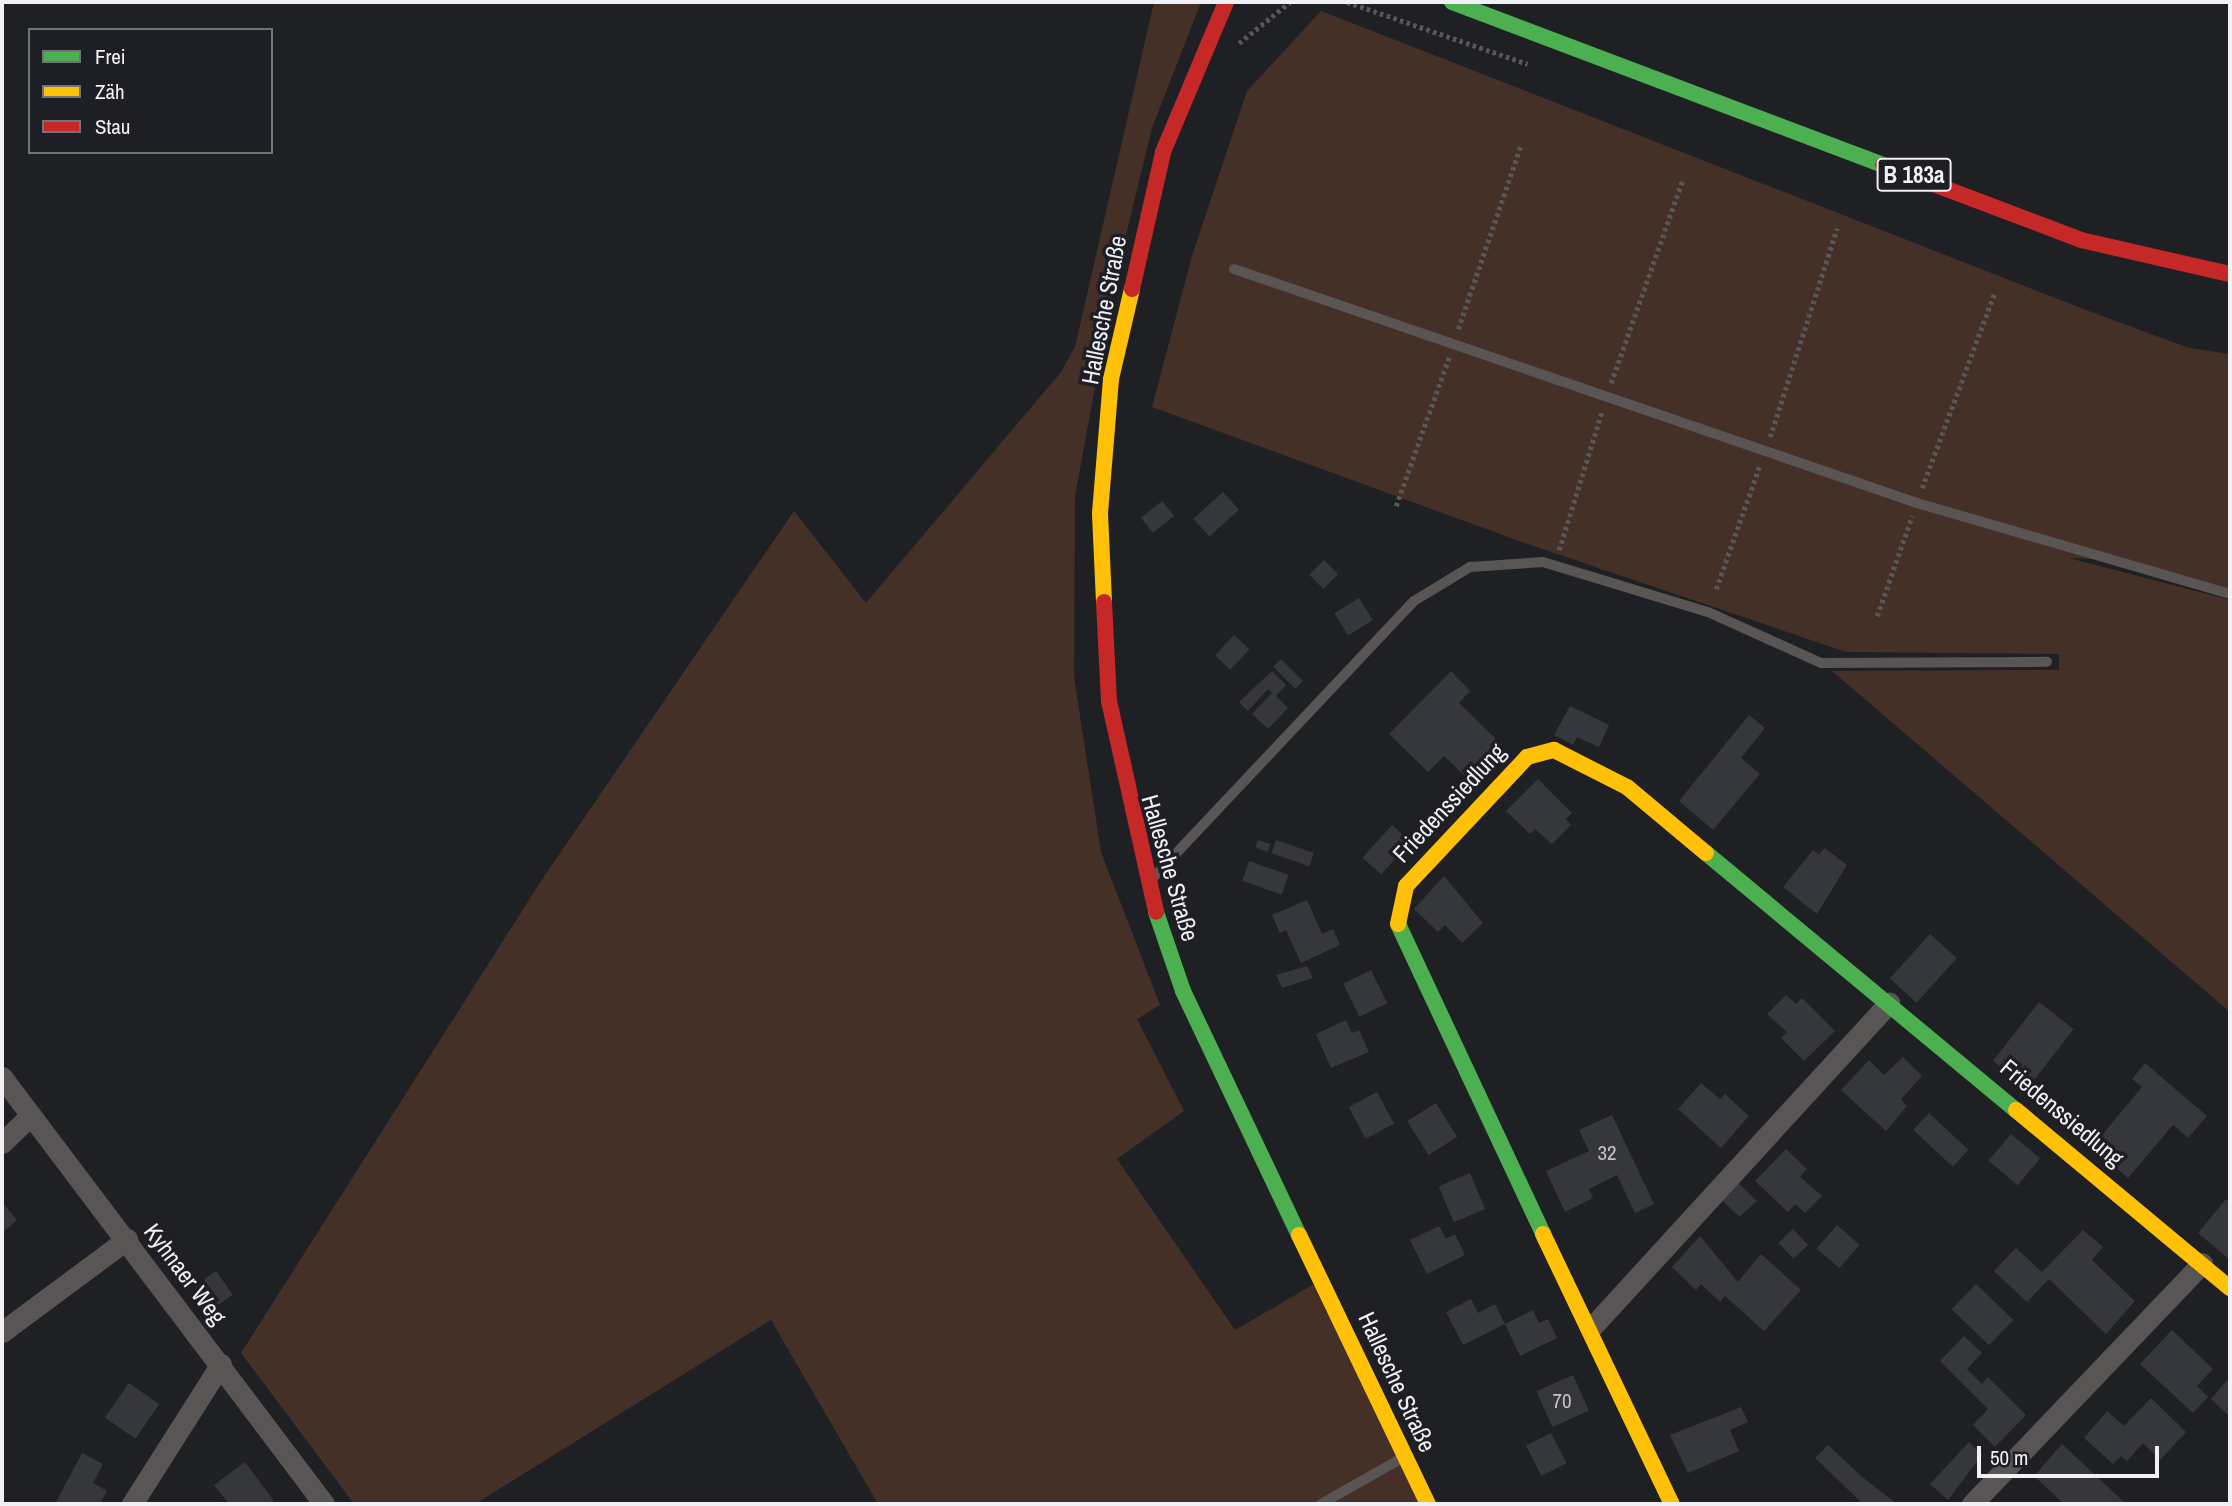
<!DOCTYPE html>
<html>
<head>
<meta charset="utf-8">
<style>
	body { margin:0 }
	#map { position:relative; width:2232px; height:1506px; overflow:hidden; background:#1f2024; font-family:"Archivo Narrow",sans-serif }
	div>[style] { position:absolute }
	.green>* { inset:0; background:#443027 }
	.building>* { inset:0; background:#36373d; transform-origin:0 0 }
	.path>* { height:4.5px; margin-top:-2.25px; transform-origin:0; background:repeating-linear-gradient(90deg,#585657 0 3.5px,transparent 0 7px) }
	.lane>* { height:10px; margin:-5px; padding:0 5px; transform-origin:5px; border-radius:5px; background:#595554 }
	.street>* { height:21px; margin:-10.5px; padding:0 10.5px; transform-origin:10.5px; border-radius:10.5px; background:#595554 }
	.fast>* { height:16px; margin:-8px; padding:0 8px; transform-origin:8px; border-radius:8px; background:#4caf50 }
	.slow>* { height:16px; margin:-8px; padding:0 8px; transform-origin:8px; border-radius:8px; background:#ffc107 }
	.jam>* { height:16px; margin:-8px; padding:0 8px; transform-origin:8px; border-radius:8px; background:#c62828 }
	span { translate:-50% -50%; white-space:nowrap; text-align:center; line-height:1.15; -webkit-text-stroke:7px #1e1f25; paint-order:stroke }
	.number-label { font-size:21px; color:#c2c2c7 }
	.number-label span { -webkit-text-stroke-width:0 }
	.shield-label span { padding:2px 5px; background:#1e1f25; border:2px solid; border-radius:5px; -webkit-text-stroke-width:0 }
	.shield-label { font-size:23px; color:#f0f0f5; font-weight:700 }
	.street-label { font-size:24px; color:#f0f0f5 }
	.frame { position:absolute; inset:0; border:4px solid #f0f0f5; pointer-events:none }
	.legend { position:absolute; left:28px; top:28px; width:245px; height:126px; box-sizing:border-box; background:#1e1f25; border:2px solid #727378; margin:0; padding:9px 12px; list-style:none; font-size:21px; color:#f0f0f5 }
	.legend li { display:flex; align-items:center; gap:14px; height:35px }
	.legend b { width:35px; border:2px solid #727378 }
	.scale { position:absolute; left:1977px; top:1446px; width:182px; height:32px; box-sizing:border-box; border:4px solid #f0f0f5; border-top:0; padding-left:9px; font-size:21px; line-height:24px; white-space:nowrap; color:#f0f0f5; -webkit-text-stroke:5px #1e1f25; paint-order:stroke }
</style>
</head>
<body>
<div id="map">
	<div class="green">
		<div style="clip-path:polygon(1154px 2px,1201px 2px,1152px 128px,1114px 284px,1075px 496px,1074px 677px,1101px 852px,1160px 1005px,1137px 1019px,1184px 1111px,1117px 1159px,1235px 1330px,1323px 1279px,1427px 1504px,878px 1504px,771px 1320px,475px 1504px,354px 1504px,241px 1353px,541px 881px,794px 511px,866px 603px,1061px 372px,1075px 347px)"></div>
		<div style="clip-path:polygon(1321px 11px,2086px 310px,2189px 348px,2230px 354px,2230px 592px,2110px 559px,2069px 558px,2230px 600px,2230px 1012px,1832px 671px,2059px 670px,2059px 654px,1846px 652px,1522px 542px,1152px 407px,1192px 256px,1247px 91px)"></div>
	</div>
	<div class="building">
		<div style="left:1223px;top:492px;width:24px;height:40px;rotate:48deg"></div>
		<div style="left:1162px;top:501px;width:19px;height:27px;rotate:51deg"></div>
		<div style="left:1324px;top:560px;width:20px;height:21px;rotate:45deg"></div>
		<div style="left:1359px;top:598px;width:26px;height:29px;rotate:58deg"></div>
		<div style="left:1234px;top:635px;width:21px;height:28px;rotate:43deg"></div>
		<div style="left:1281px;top:659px;width:31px;height:11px;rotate:45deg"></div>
		<div style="clip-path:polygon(1272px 671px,1286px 685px,1276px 696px,1288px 708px,1268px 729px,1252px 714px,1272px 693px,1268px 689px,1248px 711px,1239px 702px)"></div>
		<div style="clip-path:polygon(1451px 671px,1470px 691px,1459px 703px,1502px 745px,1468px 779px,1444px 756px,1428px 772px,1389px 734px)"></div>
		<div style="clip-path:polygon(1570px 706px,1609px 725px,1599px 747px,1577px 737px,1573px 745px,1554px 735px)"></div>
		<div style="clip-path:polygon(1749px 715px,1765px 728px,1741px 758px,1760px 774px,1713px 830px,1679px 801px)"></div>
		<div style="clip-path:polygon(1538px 779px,1572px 813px,1566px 819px,1571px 825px,1552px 844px,1535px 829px,1530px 834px,1506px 811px)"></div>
		<div style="left:1392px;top:825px;width:25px;height:44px;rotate:42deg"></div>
		<div style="left:1258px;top:840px;width:13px;height:8px;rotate:18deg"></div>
		<div style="left:1276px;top:840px;width:40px;height:14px;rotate:19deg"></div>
		<div style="clip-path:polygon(1825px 848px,1847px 865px,1817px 914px,1783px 887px,1813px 850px,1819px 854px)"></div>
		<div style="left:1249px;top:861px;width:42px;height:21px;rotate:19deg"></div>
		<div style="clip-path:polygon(1444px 876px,1483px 923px,1462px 943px,1445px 925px,1438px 932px,1414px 909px)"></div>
		<div style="clip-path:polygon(1307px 900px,1322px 934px,1333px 929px,1340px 945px,1301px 963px,1286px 930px,1280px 933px,1272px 915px)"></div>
		<div style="left:1930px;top:934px;width:36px;height:60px;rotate:42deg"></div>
		<div style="clip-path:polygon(1307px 966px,1313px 978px,1282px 988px,1276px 975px)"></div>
		<div style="left:1371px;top:970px;width:37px;height:31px;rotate:64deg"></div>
		<div style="clip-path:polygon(1786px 995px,1796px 1004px,1802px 998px,1835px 1031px,1804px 1061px,1781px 1038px,1787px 1032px,1767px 1014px)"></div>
		<div style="left:2039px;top:1002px;width:44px;height:75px;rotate:38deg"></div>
		<div style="clip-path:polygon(1346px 1020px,1352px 1033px,1359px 1030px,1369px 1052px,1331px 1068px,1316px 1034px)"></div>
		<div style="clip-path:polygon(1903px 1057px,1922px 1076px,1901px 1099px,1907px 1106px,1886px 1131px,1841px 1090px,1869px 1060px,1884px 1075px)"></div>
		<div style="clip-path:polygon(2145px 1063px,2207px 1116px,2188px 1138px,2173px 1125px,2128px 1178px,2092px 1147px,2142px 1087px,2132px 1079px)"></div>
		<div style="clip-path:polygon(1701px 1083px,1720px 1099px,1725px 1094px,1749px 1116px,1721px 1148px,1678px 1109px)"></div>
		<div style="left:1377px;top:1092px;width:36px;height:32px;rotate:62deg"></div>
		<div style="left:1436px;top:1103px;width:40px;height:34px;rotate:58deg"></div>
		<div style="left:1929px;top:1113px;width:54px;height:23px;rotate:43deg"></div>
		<div style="clip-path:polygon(1612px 1115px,1654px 1204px,1635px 1213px,1617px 1175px,1589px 1189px,1593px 1198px,1565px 1212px,1546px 1171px,1589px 1151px,1579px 1130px)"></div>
		<div style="left:2011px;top:1134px;width:38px;height:35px;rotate:40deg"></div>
		<div style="clip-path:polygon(1786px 1149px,1807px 1169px,1800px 1177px,1822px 1196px,1805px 1213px,1795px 1204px,1788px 1212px,1755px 1181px)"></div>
		<div style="left:1470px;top:1173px;width:39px;height:34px;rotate:67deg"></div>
		<div style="clip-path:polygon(1738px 1183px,1757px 1201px,1739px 1217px,1723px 1201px)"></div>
		<div style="clip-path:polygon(2226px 1199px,2230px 1202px,2230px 1260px,2198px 1233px)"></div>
		<div style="clip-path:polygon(2px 1202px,17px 1220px,2px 1233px)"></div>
		<div style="left:1837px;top:1225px;width:30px;height:31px;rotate:41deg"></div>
		<div style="clip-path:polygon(1439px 1226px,1446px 1239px,1455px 1234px,1465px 1255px,1427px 1274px,1410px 1240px)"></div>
		<div style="left:1793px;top:1229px;width:22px;height:20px;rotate:47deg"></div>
		<div style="clip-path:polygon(2083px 1230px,2103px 1247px,2092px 1260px,2135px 1301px,2106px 1334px,2049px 1279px,2027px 1302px,1994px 1271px,2016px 1248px,2042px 1272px)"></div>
		<div style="clip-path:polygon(1700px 1236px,1738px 1282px,1761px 1254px,1801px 1290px,1764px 1331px,1725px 1296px,1720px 1302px,1701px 1284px,1696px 1290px,1672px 1267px)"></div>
		<div style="left:216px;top:1271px;width:29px;height:26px;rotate:55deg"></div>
		<div style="left:1976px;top:1284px;width:52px;height:35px;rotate:44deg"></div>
		<div style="clip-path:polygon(1471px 1299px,1478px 1313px,1495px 1304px,1505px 1324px,1463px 1345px,1446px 1312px)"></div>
		<div style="clip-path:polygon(1533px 1310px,1539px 1323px,1548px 1319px,1557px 1338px,1520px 1356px,1505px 1324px)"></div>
		<div style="clip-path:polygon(2172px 1330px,2213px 1369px,2197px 1386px,2208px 1397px,2193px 1413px,2140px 1364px)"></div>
		<div style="clip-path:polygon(1964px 1336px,1982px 1353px,1967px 1369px,1982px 1384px,1988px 1377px,2026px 1415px,1995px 1447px,1973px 1425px,1988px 1409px,1940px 1361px)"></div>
		<div style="left:1573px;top:1375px;width:39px;height:40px;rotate:66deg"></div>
		<div style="clip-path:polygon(2227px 1380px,2230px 1384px,2230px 1417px,2211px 1399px)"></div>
		<div style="left:129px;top:1383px;width:37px;height:42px;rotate:35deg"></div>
		<div style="clip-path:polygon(2151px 1398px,2186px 1432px,2160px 1460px,2143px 1443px,2127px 1461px,2121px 1456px,2113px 1464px,2084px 1438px,2107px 1411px,2124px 1426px)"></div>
		<div style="clip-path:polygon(1741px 1407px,1748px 1422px,1730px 1430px,1739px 1451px,1688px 1473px,1670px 1435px)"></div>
		<div style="left:1551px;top:1433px;width:34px;height:28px;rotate:63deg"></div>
		<div style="clip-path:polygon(1969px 1442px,1982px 1455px,1948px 1500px,1930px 1484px)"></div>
		<div style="clip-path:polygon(2062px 1444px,2126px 1504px,2064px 1504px,2034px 1476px)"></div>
		<div style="clip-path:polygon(1828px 1445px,1861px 1476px,1897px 1504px,1863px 1504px,1815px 1458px)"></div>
		<div style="clip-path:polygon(82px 1453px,103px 1464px,93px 1483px,107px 1491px,100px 1504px,55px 1504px)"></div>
		<div style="clip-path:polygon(245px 1462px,274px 1501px,269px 1504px,229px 1504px,214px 1485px)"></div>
	</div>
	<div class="path">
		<div style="left:1347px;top:2px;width:191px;rotate:18.9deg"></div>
		<div style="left:1239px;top:43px;width:65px;rotate:-38.8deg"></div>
		<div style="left:1458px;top:329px;width:194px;rotate:-71.1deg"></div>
		<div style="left:1611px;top:383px;width:216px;rotate:-70.6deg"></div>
		<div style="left:1770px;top:437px;width:219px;rotate:-72.2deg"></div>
		<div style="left:1922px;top:488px;width:209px;rotate:-69.6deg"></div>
		<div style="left:1396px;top:506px;width:158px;rotate:-70.4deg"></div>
		<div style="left:1559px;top:550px;width:145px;rotate:-72.8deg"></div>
		<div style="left:1716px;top:589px;width:132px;rotate:-70.5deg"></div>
		<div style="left:1877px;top:616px;width:106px;rotate:-70.7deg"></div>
	</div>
	<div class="lane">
		<div style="left:1234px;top:269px;width:722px;rotate:18.91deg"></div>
		<div style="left:1917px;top:503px;width:326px;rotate:16.2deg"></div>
		<div style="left:1151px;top:880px;width:383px;rotate:-46.7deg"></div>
		<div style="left:1414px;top:601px;width:66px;rotate:-31.3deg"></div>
		<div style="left:1470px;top:567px;width:73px;rotate:-3.9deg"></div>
		<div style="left:1543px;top:562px;width:172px;rotate:16.9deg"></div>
		<div style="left:1708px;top:612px;width:124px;rotate:24.3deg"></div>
		<div style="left:1821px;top:663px;width:226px;rotate:-0.3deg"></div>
		<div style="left:1321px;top:1504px;width:95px;rotate:-29.5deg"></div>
	</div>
	<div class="street">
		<div style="left:2px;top:1077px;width:535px;rotate:52.98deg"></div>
		<div style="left:2px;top:1143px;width:39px;rotate:-44deg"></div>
		<div style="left:1592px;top:1327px;width:440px;rotate:-47.5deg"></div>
		<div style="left:2px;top:1332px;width:156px;rotate:-36.6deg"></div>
		<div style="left:132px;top:1504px;width:166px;rotate:-57.6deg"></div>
		<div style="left:1972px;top:1504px;width:333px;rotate:-46.3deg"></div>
	</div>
	<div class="fast">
		<div style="left:1452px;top:2px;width:461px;rotate:20.7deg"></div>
		<div style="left:1706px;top:853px;width:403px;rotate:39.7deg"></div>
		<div style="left:1156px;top:912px;width:83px;rotate:71.1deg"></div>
		<div style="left:1183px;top:991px;width:270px;rotate:64.6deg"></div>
		<div style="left:1398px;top:924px;width:342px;rotate:64.9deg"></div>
	</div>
	<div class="slow">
		<div style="left:1104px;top:602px;width:89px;rotate:-92.6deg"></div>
		<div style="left:1100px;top:513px;width:134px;rotate:-85.3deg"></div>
		<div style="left:1111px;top:379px;width:92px;rotate:-76.9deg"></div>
		<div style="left:1398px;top:924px;width:39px;rotate:-78deg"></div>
		<div style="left:1406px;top:886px;width:177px;rotate:-46.8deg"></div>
		<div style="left:1527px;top:757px;width:28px;rotate:-15deg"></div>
		<div style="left:1554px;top:750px;width:82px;rotate:26.9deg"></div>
		<div style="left:1627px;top:787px;width:103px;rotate:39.9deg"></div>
		<div style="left:2016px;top:1110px;width:278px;rotate:39.8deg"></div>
		<div style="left:1543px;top:1234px;width:299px;rotate:64.5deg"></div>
		<div style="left:1299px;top:1235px;width:298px;rotate:64.4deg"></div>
	</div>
	<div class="jam">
		<div style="left:1883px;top:165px;width:212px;rotate:20.7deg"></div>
		<div style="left:2081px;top:240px;width:153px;rotate:12.9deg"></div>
		<div style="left:1132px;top:289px;width:140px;rotate:-77.2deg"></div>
		<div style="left:1163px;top:152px;width:163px;rotate:-67.2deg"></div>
		<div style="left:1104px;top:602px;width:99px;rotate:87.1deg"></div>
		<div style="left:1109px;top:701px;width:216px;rotate:77.4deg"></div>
	</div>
	<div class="number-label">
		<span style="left:1607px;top:1153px">32</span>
		<span style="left:1562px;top:1401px">70</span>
	</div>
	<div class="shield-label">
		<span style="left:1914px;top:175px">B 183a</span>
	</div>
	<div class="street-label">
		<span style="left:1104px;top:310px;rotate:-79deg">Hallesche Straße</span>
		<span style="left:1449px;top:803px;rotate:-47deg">Friedenssiedlung</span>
		<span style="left:1170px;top:868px;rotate:74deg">Hallesche Straße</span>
		<span style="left:2062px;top:1113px;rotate:40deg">Friedenssiedlung</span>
		<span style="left:185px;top:1274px;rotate:53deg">Kyhnaer Weg</span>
		<span style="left:1397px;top:1382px;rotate:65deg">Hallesche Straße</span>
	</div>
	<div class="frame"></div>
	<ul class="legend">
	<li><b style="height:9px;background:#4caf50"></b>Frei</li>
	<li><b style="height:9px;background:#ffc107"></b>Zäh</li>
	<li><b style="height:9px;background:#c62828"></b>Stau</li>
	</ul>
	<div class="scale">50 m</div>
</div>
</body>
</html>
